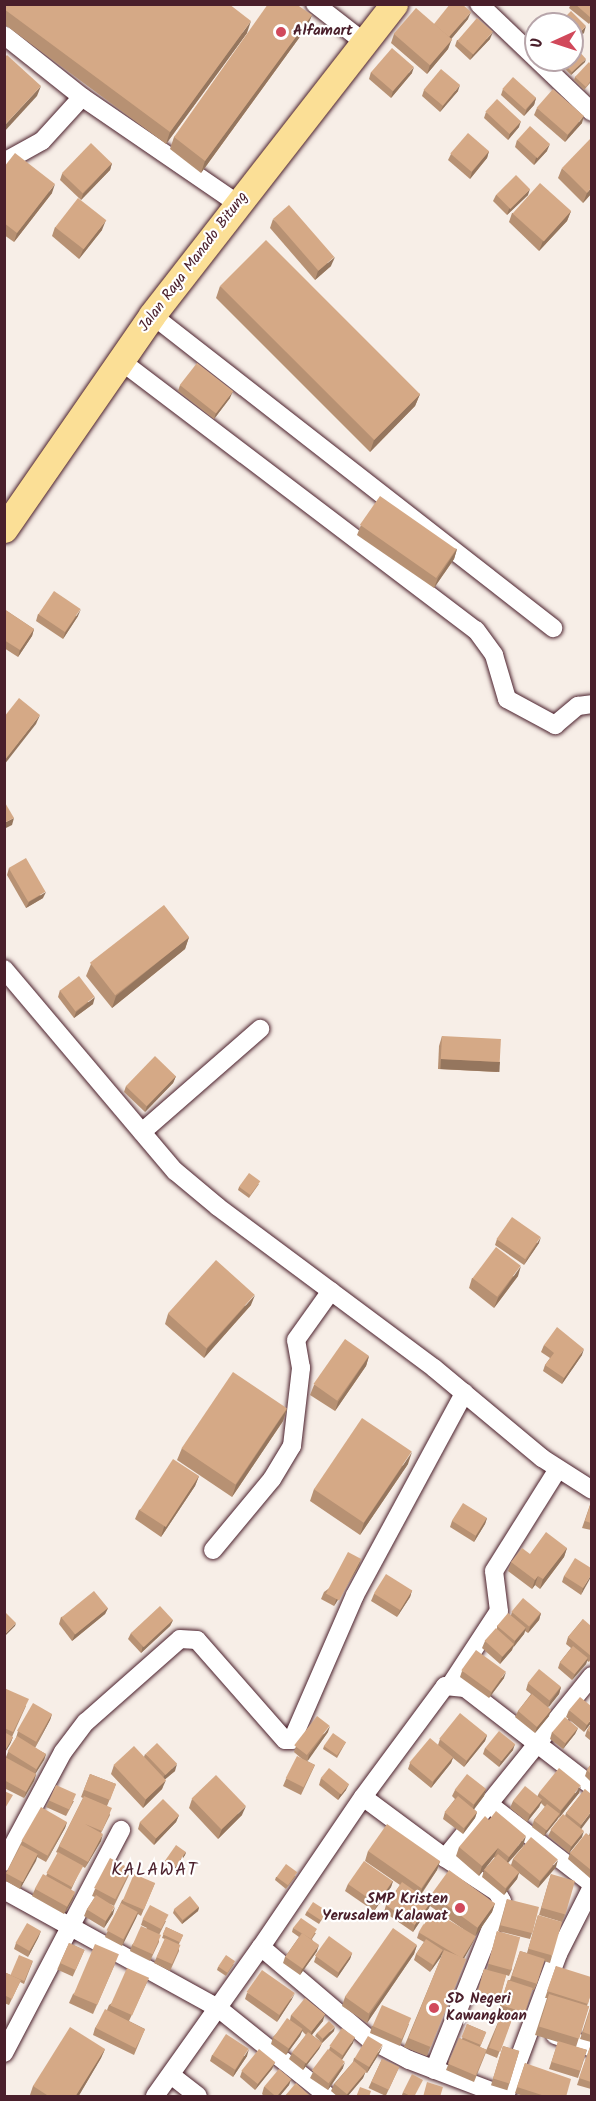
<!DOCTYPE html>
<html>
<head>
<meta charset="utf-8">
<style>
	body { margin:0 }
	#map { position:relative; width:596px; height:2101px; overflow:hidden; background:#f7eee7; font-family:Kalam,sans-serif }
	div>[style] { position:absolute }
	.roads { filter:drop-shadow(0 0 2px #4a1f2b) drop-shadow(0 0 2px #4a1f2b) }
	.minor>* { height:18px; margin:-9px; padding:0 9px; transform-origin:9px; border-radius:9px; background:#fff }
	.highway>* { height:27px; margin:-13.5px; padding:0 13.5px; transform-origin:13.5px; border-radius:13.5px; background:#fbdf96 }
	.wall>* { inset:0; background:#b79173; transform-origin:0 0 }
	.shaded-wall>* { inset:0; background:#95765e; transform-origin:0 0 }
	.building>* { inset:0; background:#d5a986; transform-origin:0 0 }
	.dots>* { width:16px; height:16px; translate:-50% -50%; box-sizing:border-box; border:3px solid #fff; border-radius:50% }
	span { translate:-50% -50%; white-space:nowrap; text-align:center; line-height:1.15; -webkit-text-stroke:4.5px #fff; paint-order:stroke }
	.poi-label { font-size:15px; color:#4a1f2b; font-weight:700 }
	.left { translate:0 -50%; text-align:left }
	.right { translate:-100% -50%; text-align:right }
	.street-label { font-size:15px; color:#4a1f2b }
	.quarter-label { font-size:18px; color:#4a1f2b; letter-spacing:1.5px }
	.frame { position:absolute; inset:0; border:6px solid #4a1f2b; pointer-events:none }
	.north { position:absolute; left:524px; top:12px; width:60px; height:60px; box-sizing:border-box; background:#fff; border:2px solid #b7a5aa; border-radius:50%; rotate:267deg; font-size:16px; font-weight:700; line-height:24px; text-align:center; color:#4a1f2b }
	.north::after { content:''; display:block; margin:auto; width:21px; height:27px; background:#d1495b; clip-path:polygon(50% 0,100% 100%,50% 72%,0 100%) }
</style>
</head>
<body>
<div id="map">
	<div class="roads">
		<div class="minor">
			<div style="left:315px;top:4px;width:62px;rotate:37.8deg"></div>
			<div style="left:479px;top:4px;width:156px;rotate:43.7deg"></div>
			<div style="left:4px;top:35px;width:100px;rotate:38.5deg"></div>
			<div style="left:82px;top:97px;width:188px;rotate:34.4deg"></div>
			<div style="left:4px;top:162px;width:43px;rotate:-28.9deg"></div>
			<div style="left:42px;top:141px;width:59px;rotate:-47.7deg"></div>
			<div style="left:152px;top:315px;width:509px;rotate:37.97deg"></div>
			<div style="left:121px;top:361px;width:445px;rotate:37.2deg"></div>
			<div style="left:476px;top:630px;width:31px;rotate:54deg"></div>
			<div style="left:494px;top:655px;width:46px;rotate:73.5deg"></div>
			<div style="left:507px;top:699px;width:55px;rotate:28.4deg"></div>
			<div style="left:555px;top:725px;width:30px;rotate:-40deg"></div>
			<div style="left:578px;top:706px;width:14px;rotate:-8deg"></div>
			<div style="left:4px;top:969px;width:265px;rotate:49.8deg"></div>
			<div style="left:175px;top:1171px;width:56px;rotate:39.9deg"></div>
			<div style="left:218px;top:1207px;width:269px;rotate:36.7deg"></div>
			<div style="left:434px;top:1368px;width:141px;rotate:39.8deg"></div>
			<div style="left:542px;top:1458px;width:59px;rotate:32.6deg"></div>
			<div style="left:142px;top:1132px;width:157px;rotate:-41.1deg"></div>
			<div style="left:213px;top:1550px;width:92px;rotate:-50.3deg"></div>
			<div style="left:272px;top:1479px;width:39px;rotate:-59deg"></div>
			<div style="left:292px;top:1446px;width:79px;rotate:-83.4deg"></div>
			<div style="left:301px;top:1368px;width:28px;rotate:-100deg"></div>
			<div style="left:296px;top:1340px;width:60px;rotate:-54.5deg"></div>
			<div style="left:451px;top:1684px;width:87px;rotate:-56.7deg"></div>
			<div style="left:499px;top:1611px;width:40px;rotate:-97.1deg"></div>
			<div style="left:494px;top:1571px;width:120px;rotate:-57.9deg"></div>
			<div style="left:363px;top:1797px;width:102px;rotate:36.6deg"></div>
			<div style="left:445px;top:1858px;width:234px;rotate:-51.1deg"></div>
			<div style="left:489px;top:1804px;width:130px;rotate:37.8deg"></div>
			<div style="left:4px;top:1862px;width:125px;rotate:-61.8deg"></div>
			<div style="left:63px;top:1752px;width:38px;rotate:-53deg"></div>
			<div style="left:86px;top:1722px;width:125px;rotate:-41.4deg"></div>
			<div style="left:180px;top:1639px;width:17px;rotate:3deg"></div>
			<div style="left:197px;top:1640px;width:133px;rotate:48.7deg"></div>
			<div style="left:285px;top:1740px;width:7px"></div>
			<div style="left:292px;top:1740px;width:158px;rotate:-66.5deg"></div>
			<div style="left:355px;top:1595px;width:230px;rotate:-61.6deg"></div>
			<div style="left:4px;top:1890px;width:244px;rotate:28.9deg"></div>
			<div style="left:218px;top:2008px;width:141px;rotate:38.7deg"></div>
			<div style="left:555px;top:2035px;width:39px;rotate:19deg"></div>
			<div style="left:4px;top:2053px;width:252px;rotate:-62.3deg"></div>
			<div style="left:434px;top:2070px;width:182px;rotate:-68.1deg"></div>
			<div style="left:502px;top:1901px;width:10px;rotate:-119deg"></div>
			<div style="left:497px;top:1892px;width:62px;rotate:-146.8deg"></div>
			<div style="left:171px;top:2075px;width:34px;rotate:38deg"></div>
			<div style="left:155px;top:2096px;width:183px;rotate:-54.6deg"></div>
			<div style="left:504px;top:2096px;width:102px;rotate:-159.2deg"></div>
			<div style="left:409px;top:2060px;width:45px;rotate:-152.3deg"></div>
			<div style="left:369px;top:2039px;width:142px;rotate:-139.6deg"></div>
			<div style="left:261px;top:1947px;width:181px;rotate:-55.8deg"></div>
			<div style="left:363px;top:1797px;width:138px;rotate:-53.5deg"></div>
			<div style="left:445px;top:1686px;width:20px;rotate:6deg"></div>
			<div style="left:465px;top:1688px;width:160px;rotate:37.7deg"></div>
			<div style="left:505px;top:2096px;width:152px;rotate:-69.5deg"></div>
			<div style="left:558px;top:1954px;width:75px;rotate:-63.1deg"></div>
		</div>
		<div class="highway">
			<div style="left:4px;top:529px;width:260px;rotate:-55.3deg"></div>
			<div style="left:152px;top:315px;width:394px;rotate:-52.1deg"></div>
		</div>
	</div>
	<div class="wall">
		<div style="clip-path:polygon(4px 4px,247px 33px,166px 144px,4px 24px)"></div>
		<div style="clip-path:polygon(571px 4px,591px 4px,591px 21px,589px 24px,569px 8px)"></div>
		<div style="clip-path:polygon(312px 15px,307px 27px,201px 173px,170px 149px,174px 137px)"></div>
		<div style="clip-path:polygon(468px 19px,451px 39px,448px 49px,427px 74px,391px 43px,394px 34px,434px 24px)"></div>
		<div style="clip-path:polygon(490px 39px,470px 60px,455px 46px,457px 40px)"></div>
		<div style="clip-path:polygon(585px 62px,571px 75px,563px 67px,564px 64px)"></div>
		<div style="clip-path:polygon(591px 65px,591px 82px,584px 90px,574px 80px,575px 77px)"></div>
		<div style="clip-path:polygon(371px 72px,412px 73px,391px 98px,369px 79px)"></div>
		<div style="clip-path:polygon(503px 89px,536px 98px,534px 105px,524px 116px,501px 95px)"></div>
		<div style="clip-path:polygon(424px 90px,458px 91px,440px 112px,422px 96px)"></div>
		<div style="clip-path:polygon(537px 108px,582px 123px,565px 142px,534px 115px)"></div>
		<div style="clip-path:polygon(486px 112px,519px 127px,508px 140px,484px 118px)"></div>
		<div style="clip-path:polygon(517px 140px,547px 151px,534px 165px,515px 147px)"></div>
		<div style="clip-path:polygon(489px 151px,487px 158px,470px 179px,448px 160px,451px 154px)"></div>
		<div style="clip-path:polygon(112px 163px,110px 170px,81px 200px,60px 180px,62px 174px)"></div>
		<div style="clip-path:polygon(4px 167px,52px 193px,14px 242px,4px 235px)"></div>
		<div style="clip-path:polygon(562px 168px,591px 194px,583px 203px,558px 178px)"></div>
		<div style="clip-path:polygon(496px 195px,528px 195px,507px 215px,493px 201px)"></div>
		<div style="clip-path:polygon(571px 211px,567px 221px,539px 251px,509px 222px,512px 213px)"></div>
		<div style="clip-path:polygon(273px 219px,331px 266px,315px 280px,270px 228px)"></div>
		<div style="clip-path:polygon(55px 227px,102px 230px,79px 259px,52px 236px)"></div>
		<div style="clip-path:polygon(220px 286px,420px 394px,415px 406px,370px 452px,216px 298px)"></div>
		<div style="clip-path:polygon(180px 385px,230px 398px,214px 419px,178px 391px)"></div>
		<div style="clip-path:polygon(361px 525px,457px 549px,454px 559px,434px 588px,357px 535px)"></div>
		<div style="clip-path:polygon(4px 609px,34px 629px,32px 636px,18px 657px,4px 648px)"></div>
		<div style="clip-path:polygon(38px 614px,78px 616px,63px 639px,36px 621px)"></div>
		<div style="clip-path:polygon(9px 868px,43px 898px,26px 908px,7px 875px)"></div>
		<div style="clip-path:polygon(189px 937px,185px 949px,112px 1008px,86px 976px,91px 964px)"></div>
		<div style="clip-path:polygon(60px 990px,93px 1004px,74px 1018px,58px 997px)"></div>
		<div style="clip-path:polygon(442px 1036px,500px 1062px,497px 1072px,438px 1069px,439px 1046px)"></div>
		<div style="clip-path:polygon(176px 1076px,173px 1083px,145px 1112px,124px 1092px,126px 1086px)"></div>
		<div style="clip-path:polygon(259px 1184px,249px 1198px,238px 1190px,239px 1187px)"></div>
		<div style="clip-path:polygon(497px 1239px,539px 1243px,524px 1265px,495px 1245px)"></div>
		<div style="clip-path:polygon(518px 1276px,494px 1308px,469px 1288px,472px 1278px)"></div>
		<div style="clip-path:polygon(251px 1305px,204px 1358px,165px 1324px,168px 1314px)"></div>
		<div style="clip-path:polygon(544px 1345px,582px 1355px,562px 1384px,543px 1371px,545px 1365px,550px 1358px,541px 1352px)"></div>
		<div style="clip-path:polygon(369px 1356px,366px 1366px,335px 1411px,310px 1395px,314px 1385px)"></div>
		<div style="clip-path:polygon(287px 1409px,283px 1421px,232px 1497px,177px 1460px,182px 1448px)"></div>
		<div style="clip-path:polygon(408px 1464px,360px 1535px,310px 1501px,314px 1489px)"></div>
		<div style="clip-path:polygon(199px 1476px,195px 1486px,161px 1537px,135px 1519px,139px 1510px)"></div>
		<div style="clip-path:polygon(590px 1505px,591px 1506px,591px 1530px,582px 1528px)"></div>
		<div style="clip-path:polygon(487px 1518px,485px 1524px,474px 1542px,450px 1527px,452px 1521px)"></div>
		<div style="clip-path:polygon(567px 1548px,564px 1557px,540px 1589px,535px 1585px,532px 1589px,508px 1571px,511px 1562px,530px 1554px)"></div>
		<div style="clip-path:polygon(359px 1566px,334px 1606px,321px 1599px,324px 1592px)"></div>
		<div style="clip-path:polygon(591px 1568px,581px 1595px,562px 1582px,564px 1576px)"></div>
		<div style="clip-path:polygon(412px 1590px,410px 1597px,397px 1617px,371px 1601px,374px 1594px)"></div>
		<div style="clip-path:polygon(108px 1608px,105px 1614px,72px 1641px,59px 1624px,61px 1617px)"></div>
		<div style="clip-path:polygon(512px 1612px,541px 1613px,539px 1620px,528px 1633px,525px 1631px,524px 1634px,513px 1647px,512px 1650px,500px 1664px,482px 1648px,485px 1641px,497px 1629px,497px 1626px,511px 1615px)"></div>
		<div style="clip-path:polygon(583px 1619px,591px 1659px,589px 1662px,587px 1661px,586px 1664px,572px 1680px,558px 1668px,560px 1662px,571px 1648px,566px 1644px,568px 1637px)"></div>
		<div style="clip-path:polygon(173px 1620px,170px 1626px,141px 1653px,128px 1639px,131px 1633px)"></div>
		<div style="clip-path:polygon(462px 1671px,504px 1678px,489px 1698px,460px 1677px)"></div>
		<div style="clip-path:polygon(528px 1683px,561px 1687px,559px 1694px,548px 1707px,549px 1716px,535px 1733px,515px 1717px,518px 1711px,531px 1694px,526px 1690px)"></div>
		<div style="clip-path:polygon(4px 1688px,26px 1706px,12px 1737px,13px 1737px,10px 1744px,4px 1754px)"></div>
		<div style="clip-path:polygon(569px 1710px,591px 1723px,584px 1732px,566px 1717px)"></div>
		<div style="clip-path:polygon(52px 1714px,50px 1720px,35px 1748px,46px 1754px,44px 1760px,35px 1774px,36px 1774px,34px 1781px,24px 1798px,4px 1788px,5px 1757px,6px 1757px,8px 1752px,16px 1738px,18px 1731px)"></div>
		<div style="clip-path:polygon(591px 1724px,591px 1741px,585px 1736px,587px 1730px)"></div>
		<div style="clip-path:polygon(578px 1728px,575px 1734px,563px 1749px,550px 1739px,552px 1732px)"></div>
		<div style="clip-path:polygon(328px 1732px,307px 1761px,315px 1765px,301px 1795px,283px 1786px,286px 1779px,302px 1759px,294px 1752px,296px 1746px)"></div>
		<div style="clip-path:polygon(487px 1735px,485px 1741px,464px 1767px,453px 1758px,451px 1763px,431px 1788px,408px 1769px,410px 1763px,438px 1745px,440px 1739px)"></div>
		<div style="clip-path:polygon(346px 1742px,337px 1758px,323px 1749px,324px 1746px)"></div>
		<div style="clip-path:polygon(485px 1748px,513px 1750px,499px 1767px,483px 1754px)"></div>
		<div style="clip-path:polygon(145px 1754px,175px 1771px,165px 1779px,162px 1789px,143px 1808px,111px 1774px,114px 1765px,144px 1757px)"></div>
		<div style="clip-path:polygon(591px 1764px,591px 1782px,585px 1776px,587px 1770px)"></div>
		<div style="clip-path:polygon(90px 1774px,116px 1784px,107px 1806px,110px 1815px,101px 1833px,101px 1841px,85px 1868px,82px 1866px,71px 1890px,73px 1899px,64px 1914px,32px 1896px,35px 1889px,46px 1876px,58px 1853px,56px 1852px,83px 1798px,81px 1797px)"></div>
		<div style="clip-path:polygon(321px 1778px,346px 1790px,338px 1800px,319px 1785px)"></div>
		<div style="clip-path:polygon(486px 1789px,484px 1796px,474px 1809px,477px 1812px,475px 1818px,463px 1834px,443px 1819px,445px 1812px,455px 1799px,452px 1796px,455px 1790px)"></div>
		<div style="clip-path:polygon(585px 1789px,581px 1829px,582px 1837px,569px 1853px,548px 1836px,551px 1830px,565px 1816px,566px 1813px)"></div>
		<div style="clip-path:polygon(539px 1793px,579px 1793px,544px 1836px,532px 1827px,534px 1820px,545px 1807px,541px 1803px,539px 1807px,527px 1822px,510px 1808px,513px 1801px,537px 1797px)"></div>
		<div style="clip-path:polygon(192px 1799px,242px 1815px,218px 1839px,189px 1808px)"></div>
		<div style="clip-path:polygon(49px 1801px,74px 1801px,66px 1816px,46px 1807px)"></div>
		<div style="clip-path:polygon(179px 1815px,176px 1822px,154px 1845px,138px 1829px,140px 1822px)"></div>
		<div style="clip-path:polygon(67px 1822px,65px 1828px,46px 1862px,37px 1857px,20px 1889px,4px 1880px,6px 1873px,22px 1841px)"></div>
		<div style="clip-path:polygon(591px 1830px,591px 1879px,568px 1859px,570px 1853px,589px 1835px)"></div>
		<div style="clip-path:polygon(523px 1846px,508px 1863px,511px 1865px,513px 1859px,556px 1867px,538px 1888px,519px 1873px,517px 1879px,504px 1895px,482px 1877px,484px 1870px,495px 1858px,494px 1857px,479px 1876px,456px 1856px,459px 1847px)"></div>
		<div style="clip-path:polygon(368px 1851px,440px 1861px,437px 1870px,421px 1895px,430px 1901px,432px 1895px,495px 1903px,492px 1912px,475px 1936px,473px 1942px,464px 1958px,427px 2056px,404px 2047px,443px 1953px,430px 1972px,414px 1960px,416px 1954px,424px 1942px,417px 1938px,419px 1932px,463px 1929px,430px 1906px,413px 1932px,384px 1912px,386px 1905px,400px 1885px,365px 1861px)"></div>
		<div style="clip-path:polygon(186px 1852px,185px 1855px,172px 1874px,161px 1867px,163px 1863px)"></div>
		<div style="clip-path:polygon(551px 1874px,565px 1915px,562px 1922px,539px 1915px)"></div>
		<div style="clip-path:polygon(129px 1875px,114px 1906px,110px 1904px,113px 1914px,104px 1928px,84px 1916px,87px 1909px,95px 1897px,92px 1896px,95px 1889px)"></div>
		<div style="clip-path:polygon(296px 1876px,286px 1889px,275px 1880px,276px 1877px)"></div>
		<div style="clip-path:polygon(393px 1881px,391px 1887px,374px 1911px,345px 1891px,348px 1884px)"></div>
		<div style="clip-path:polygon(155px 1883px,141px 1916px,138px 1914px,122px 1946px,105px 1937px,122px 1900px)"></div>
		<div style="clip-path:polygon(507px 1899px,532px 1933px,530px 1939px,498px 1931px)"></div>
		<div style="clip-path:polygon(199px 1907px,198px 1911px,182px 1924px,173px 1913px,174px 1910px)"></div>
		<div style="clip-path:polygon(307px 1911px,327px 1911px,319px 1924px,305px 1915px)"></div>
		<div style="clip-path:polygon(538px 1915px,552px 1956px,550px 1963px,544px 1961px,537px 1984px,534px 1990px,532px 1990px,523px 2019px,513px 2016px,497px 2058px,485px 2053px,502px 2013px,498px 2012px,508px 1980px,510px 1980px,520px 1951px,527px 1953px)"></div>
		<div style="clip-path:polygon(143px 1919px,166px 1921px,159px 1935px,159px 1942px,150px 1961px,130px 1951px,132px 1945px,147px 1928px,141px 1925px)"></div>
		<div style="clip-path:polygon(166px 1927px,183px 1935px,179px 1944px,179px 1951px,170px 1971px,154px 1963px,165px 1939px,162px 1938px)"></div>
		<div style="clip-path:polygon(293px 1928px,316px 1933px,312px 1939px,317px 1951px,300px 1975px,283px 1963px,285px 1957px,299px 1937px,292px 1932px)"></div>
		<div style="clip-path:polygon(41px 1931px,38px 1938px,28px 1957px,14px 1949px,16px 1943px)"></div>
		<div style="clip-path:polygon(497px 1931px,512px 1969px,509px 1976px,506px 1975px,498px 2003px,476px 1998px,484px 1969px,487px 1970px)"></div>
		<div style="left:69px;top:1943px;width:17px;height:29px;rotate:24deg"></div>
		<div style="clip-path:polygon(417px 1945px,414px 1954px,367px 2023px,342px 2006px,345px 1997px)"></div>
		<div style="clip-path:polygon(352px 1953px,350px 1959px,337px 1978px,314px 1962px,316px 1956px)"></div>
		<div style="clip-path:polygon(33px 1961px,24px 1984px,20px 1982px,9px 2005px,4px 2003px,4px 1972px,11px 1975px)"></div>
		<div style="clip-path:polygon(115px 1964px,93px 2014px,69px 2003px,73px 1994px)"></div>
		<div style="clip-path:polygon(234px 1964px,226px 1976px,217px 1970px,218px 1967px)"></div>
		<div style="clip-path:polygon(556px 1966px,591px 1993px,587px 2006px,589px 2006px,576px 2047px,587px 2050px,578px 2078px,549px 2069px,558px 2042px,535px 2035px,547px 1998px,545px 1998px)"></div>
		<div style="clip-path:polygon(149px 1978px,129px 2021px,145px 2029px,134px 2055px,93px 2035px,95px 2028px,107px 2010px,109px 2005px)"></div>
		<div style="clip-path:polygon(247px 1993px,292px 1999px,277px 2022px,245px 1999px)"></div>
		<div style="clip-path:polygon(591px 2005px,591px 2042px,580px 2039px)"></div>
		<div style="clip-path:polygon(291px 2015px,323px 2021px,312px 2035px,321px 2042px,315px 2036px,317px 2033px,334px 2031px,322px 2043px,319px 2049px,303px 2070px,289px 2059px,292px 2053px,306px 2035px,302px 2031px,300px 2036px,286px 2055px,271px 2044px,273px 2037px,290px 2020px)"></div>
		<div style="clip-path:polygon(409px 2024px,400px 2046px,370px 2033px,372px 2026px)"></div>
		<div style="clip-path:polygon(467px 2024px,486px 2032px,480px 2047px,487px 2050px,474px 2082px,446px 2070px,459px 2038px,462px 2039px)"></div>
		<div style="clip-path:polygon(353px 2043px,342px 2060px,343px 2068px,328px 2090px,310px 2078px,313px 2072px,329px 2050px,330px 2047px)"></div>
		<div style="left:503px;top:2046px;width:17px;height:41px;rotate:17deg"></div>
		<div style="clip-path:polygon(590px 2047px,591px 2048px,591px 2089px,577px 2085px)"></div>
		<div style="clip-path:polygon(105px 2049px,101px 2058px,78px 2097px,32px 2097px,30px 2095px,33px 2086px)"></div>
		<div style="clip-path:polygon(380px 2052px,367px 2073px,365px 2072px,363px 2078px,347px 2097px,338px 2097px,331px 2091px,334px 2084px,353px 2062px,354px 2058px)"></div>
		<div style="clip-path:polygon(212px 2055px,247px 2056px,233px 2077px,210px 2061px)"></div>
		<div style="left:382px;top:2059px;width:19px;height:32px;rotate:25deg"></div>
		<div style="clip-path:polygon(275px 2062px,272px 2069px,255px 2090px,240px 2077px,242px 2071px)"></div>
		<div style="clip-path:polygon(525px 2063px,566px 2097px,526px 2097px,515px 2093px)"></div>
		<div style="clip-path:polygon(291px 2079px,289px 2085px,279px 2097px,265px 2097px,262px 2094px,264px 2087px)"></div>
		<div style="clip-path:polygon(403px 2092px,415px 2097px,404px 2097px,402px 2095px)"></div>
	</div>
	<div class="shaded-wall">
		<div style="clip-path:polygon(471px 12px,468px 19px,447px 44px,449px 37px)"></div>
		<div style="clip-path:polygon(312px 15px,307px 27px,201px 173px,205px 161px)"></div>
		<div style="clip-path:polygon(251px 21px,247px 33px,166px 144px,170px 132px)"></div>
		<div style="clip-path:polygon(586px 26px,584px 33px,572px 45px,572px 41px)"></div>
		<div style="clip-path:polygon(493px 32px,490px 39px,470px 60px,473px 54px)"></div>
		<div style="clip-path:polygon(452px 39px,448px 49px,427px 74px,430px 65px)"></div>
		<div style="clip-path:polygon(586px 59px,585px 62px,571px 75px,572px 72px)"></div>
		<div style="clip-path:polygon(414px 67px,412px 73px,391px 98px,393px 91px)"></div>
		<div style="clip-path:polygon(460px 85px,458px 91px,440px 112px,443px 106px)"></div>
		<div style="clip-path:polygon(41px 86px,37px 96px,4px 132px,4px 126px)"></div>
		<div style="clip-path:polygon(536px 98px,534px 105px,524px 116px,527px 109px)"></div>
		<div style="clip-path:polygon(584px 116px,582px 123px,565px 142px,568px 135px)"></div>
		<div style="clip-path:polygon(521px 121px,519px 127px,508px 140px,510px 133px)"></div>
		<div style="clip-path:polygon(550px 144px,547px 151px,534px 165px,536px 158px)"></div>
		<div style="clip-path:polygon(489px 151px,487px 158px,470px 179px,472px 172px)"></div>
		<div style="clip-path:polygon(112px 163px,110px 170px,81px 200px,83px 194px)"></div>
		<div style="clip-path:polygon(55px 184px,52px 193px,14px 242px,17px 233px)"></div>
		<div style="clip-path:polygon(591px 188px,591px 194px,583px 203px,587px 193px)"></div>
		<div style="clip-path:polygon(530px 189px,528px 195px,507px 215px,509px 209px)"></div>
		<div style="clip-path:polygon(571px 211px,567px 221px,539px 251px,543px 241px)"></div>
		<div style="clip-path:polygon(106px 220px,102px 230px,79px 259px,83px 250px)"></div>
		<div style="clip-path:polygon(335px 257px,331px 266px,315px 280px,318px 271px)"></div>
		<div style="clip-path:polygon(233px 391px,230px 398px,214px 419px,216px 413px)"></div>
		<div style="clip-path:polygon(420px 394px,415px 406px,370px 452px,374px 440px)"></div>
		<div style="clip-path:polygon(457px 549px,454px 559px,434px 588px,438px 578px)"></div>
		<div style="clip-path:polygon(81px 609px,78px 616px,63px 639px,65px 633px)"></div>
		<div style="clip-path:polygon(34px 629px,32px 636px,18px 657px,20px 650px)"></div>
		<div style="clip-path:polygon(40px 715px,36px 724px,4px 765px,4px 760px)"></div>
		<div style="clip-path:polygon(14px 818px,12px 825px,4px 829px,4px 823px)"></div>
		<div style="clip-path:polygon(46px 892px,43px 898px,26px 908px,29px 902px)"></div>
		<div style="clip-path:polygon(189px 937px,185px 949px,112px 1008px,116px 996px)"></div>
		<div style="clip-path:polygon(95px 997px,93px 1004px,74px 1018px,76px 1012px)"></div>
		<div style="left:441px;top:1059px;width:59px;height:10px;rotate:3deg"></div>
		<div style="clip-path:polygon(176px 1076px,173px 1083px,145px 1112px,147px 1106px)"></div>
		<div style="clip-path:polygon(541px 1237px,539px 1243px,524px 1265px,527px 1259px)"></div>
		<div style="clip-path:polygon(521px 1266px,518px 1276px,494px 1308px,498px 1298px)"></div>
		<div style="clip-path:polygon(255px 1295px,251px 1305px,204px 1358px,207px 1349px)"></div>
		<div style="clip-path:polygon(584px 1349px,582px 1355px,562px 1384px,564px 1378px)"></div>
		<div style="clip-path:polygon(369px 1356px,366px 1366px,335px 1411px,338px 1402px)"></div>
		<div style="clip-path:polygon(287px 1409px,283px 1421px,232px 1497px,236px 1485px)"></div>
		<div style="clip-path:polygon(412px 1452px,408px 1464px,360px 1535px,364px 1523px)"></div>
		<div style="clip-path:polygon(199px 1476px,195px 1486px,161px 1537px,164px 1527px)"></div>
		<div style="clip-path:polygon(487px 1518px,485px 1524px,474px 1542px,476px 1536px)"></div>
		<div style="clip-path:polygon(567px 1548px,564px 1557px,540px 1589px,543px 1579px)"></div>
		<div style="clip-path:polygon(361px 1559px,359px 1566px,334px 1606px,336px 1600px)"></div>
		<div style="clip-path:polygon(591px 1575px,591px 1577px,581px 1595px,583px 1588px)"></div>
		<div style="clip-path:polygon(538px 1576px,535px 1585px,532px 1589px,535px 1580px)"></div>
		<div style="clip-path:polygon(412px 1590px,410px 1597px,397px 1617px,400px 1611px)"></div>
		<div style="clip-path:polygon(108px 1608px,105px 1614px,72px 1641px,75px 1634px)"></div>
		<div style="clip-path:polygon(541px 1613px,539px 1620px,528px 1633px,530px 1627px)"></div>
		<div style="clip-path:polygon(173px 1620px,170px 1626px,141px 1653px,143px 1646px)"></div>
		<div style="clip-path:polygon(16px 1623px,15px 1626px,4px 1637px,4px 1635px)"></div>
		<div style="clip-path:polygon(526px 1628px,524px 1634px,513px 1648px,515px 1641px)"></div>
		<div style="clip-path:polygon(514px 1644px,512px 1650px,500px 1664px,502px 1657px)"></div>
		<div style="clip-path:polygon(588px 1658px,586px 1664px,572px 1680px,575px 1674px)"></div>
		<div style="clip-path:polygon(506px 1672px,504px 1678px,489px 1698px,492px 1692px)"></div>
		<div style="clip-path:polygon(561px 1687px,559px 1694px,548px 1708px,550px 1702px)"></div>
		<div style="clip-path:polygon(551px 1710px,549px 1716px,535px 1733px,537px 1727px)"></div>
		<div style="clip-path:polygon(52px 1714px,50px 1720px,35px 1748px)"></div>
		<div style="clip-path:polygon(591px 1720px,591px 1723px,584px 1732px,587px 1725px)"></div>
		<div style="clip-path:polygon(330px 1726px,328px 1732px,307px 1762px,309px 1755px)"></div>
		<div style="clip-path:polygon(578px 1728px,575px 1734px,563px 1749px,566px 1743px)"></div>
		<div style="clip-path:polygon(487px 1735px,485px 1741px,464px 1767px,467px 1761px)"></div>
		<div style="clip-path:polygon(13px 1737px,10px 1744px,4px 1754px,6px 1749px)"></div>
		<div style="clip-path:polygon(515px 1744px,513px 1750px,499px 1767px,501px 1761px)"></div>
		<div style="clip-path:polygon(46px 1754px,44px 1760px,34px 1776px,37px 1769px)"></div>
		<div style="clip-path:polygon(453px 1757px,451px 1763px,431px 1788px,434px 1781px)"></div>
		<div style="clip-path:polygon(177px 1764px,175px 1771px,162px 1782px,164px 1776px)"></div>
		<div style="clip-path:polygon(36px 1774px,34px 1781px,24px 1798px,26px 1792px)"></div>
		<div style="clip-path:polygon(166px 1780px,162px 1789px,143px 1808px,146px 1799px)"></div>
		<div style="clip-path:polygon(349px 1784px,346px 1790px,338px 1800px,340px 1794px)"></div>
		<div style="clip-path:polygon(581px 1786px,579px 1793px,559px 1818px,561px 1811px)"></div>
		<div style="clip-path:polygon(486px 1789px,484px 1796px,472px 1812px,474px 1805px)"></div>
		<div style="clip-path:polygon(542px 1800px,539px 1807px,527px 1822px,530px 1815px)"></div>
		<div style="clip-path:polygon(246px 1806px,242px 1815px,218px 1839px,222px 1829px)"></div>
		<div style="clip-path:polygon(477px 1812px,475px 1818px,463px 1834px,465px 1828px)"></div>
		<div style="clip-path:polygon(591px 1812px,591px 1816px,579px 1832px,581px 1825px)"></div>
		<div style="clip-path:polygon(560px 1814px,557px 1820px,544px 1836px,546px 1830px)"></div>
		<div style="clip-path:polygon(179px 1815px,176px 1822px,154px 1845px,156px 1838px)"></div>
		<div style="clip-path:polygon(67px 1822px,65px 1828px,46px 1862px,49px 1856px)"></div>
		<div style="clip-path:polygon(584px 1831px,582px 1837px,569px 1853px,571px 1847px)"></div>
		<div style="clip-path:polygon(103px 1834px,101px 1841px,85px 1868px,88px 1862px)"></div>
		<div style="clip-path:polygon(526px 1836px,523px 1846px,505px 1866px,509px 1857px)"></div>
		<div style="clip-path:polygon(498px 1848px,494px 1857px,479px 1876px,482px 1866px)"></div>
		<div style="clip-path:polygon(186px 1852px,185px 1855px,172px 1874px,173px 1871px)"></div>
		<div style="clip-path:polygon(38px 1854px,36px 1861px,20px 1889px,22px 1882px)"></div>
		<div style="clip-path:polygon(558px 1860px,556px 1867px,538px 1888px,540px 1882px)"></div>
		<div style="clip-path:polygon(440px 1861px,437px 1870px,418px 1898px,422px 1889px)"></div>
		<div style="clip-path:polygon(519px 1872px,517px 1879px,504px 1895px,506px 1889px)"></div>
		<div style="clip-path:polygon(393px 1881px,391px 1887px,374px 1911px,377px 1905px)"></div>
		<div style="clip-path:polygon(75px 1892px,73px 1899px,64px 1914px,67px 1907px)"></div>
		<div style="clip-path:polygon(431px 1902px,429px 1908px,413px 1932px,415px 1925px)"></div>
		<div style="clip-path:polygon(495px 1903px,492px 1912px,475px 1937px,478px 1927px)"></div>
		<div style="clip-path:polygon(115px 1907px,113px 1914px,104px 1928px,106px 1921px)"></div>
		<div style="clip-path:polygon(199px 1907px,198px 1911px,182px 1924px,183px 1921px)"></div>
		<div style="clip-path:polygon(138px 1912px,136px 1918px,122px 1946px,124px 1940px)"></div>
		<div style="clip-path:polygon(41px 1931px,38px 1938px,28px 1957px,30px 1951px)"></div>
		<div style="clip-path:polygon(476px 1936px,473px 1942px,461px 1964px,463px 1957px)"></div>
		<div style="clip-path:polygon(319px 1945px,317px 1951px,300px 1975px,302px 1969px)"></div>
		<div style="clip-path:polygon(417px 1945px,414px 1954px,367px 2023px,370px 2014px)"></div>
		<div style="clip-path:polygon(443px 1950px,441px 1957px,430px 1972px,433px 1966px)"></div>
		<div style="clip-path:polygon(352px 1953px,350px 1959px,337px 1978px,339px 1972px)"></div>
		<div style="clip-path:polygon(295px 1993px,292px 1999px,277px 2022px,280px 2015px)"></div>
		<div style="clip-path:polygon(325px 2014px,323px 2021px,310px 2037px,312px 2031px)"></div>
		<div style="clip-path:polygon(335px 2027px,334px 2031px,322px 2043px,323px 2039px)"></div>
		<div style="clip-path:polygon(303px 2029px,300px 2036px,286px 2055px,289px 2048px)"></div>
		<div style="clip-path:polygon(355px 2037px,353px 2043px,340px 2062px,343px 2056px)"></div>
		<div style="clip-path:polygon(322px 2043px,319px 2049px,303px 2070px,305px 2064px)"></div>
		<div style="clip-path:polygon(383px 2045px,380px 2052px,367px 2073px,369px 2067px)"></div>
		<div style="clip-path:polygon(105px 2049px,101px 2058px,78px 2097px,75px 2097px)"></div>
		<div style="clip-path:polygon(249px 2049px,247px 2056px,233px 2077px,235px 2071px)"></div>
		<div style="clip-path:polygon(275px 2062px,272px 2069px,255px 2090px,258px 2084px)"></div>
		<div style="clip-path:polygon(345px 2062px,343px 2068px,328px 2090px,330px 2084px)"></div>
		<div style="clip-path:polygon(366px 2071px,363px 2078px,347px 2097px,345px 2097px)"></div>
		<div style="clip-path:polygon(291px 2079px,289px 2085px,279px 2097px,276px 2097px)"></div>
	</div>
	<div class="building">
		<div style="clip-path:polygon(4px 4px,229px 4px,251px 21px,170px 132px,4px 9px)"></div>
		<div style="clip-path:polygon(268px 4px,296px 4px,312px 15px,205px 161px,174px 137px)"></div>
		<div style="clip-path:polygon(450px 4px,462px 4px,471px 12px,449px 37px,434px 24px)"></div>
		<div style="clip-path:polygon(575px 4px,591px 4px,591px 18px)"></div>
		<div style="left:416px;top:8px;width:48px;height:34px;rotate:41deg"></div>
		<div style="clip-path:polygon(571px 11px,586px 26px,572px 41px,572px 24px,558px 24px)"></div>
		<div style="left:477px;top:18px;width:21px;height:30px;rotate:41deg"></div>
		<div style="left:392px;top:48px;width:29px;height:32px;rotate:41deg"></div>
		<div style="clip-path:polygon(578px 50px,586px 59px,572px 72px,564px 64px,568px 60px,572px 60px,572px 56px)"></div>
		<div style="clip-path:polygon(7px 55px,41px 86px,4px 126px,4px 58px)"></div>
		<div style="clip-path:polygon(589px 62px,591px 65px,591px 80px,586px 87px,575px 77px)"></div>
		<div style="left:441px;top:69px;width:25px;height:27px;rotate:40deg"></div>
		<div style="left:513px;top:77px;width:31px;height:16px;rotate:42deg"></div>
		<div style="left:553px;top:89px;width:41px;height:25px;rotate:41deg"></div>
		<div style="left:497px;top:99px;width:33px;height:17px;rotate:43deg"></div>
		<div style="left:530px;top:126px;width:27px;height:19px;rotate:42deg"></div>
		<div style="left:468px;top:133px;width:28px;height:27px;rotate:41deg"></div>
		<div style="clip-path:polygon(590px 139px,591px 140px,591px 188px,587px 193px,562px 168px)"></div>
		<div style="left:91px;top:143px;width:29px;height:42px;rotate:44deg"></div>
		<div style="clip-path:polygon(15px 153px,55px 184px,17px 233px,4px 223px,4px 167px)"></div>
		<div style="left:516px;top:175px;width:20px;height:28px;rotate:45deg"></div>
		<div style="left:540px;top:183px;width:42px;height:41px;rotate:42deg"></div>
		<div style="left:78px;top:198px;width:36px;height:37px;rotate:38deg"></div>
		<div style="left:289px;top:205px;width:69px;height:21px;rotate:49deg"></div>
		<div style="left:266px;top:240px;width:218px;height:65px;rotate:45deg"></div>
		<div style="left:197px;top:363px;width:46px;height:28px;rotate:38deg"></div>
		<div style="left:380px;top:496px;width:93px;height:35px;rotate:35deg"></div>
		<div style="left:54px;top:591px;width:32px;height:28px;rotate:34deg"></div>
		<div style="clip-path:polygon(4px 609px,34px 629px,20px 650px,4px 640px)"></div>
		<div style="clip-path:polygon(19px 698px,40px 715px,5px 760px,4px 717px)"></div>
		<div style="clip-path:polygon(4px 801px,14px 818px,4px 823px)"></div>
		<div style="left:26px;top:858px;width:39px;height:20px;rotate:60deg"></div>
		<div style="left:164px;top:905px;width:41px;height:94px;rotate:52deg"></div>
		<div style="left:79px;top:976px;width:26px;height:24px;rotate:53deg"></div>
		<div style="left:442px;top:1036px;width:59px;height:23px;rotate:3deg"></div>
		<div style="left:155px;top:1056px;width:29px;height:42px;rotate:44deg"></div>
		<div style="left:249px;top:1173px;width:14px;height:17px;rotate:36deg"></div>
		<div style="left:512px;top:1217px;width:35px;height:27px;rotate:35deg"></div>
		<div style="left:496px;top:1247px;width:31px;height:39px;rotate:37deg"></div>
		<div style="left:216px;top:1260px;width:52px;height:72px;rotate:42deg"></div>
		<div style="clip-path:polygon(557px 1327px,584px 1349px,564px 1378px,545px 1365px,554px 1353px,544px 1345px)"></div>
		<div style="left:345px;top:1339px;width:29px;height:55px;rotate:35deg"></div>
		<div style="left:233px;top:1372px;width:65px;height:92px;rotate:34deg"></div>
		<div style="left:362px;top:1418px;width:60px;height:86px;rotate:34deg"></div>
		<div style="left:173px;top:1459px;width:31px;height:61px;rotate:33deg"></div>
		<div style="left:463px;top:1503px;width:28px;height:21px;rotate:32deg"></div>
		<div style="clip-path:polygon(590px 1505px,591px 1506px,591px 1523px,585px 1521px)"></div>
		<div style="clip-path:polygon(546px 1532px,567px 1548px,543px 1579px,538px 1576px,535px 1580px,511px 1562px,522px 1548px,530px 1554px)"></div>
		<div style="left:348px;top:1552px;width:15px;height:47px;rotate:28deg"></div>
		<div style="clip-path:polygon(575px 1558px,591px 1568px,591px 1575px,583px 1588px,564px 1576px)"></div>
		<div style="left:386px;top:1574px;width:31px;height:23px;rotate:32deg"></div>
		<div style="left:94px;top:1591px;width:22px;height:42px;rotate:51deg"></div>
		<div style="left:523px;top:1598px;width:23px;height:18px;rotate:40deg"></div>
		<div style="left:160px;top:1606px;width:19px;height:40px;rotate:47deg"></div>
		<div style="clip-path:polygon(5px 1612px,16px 1623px,4px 1635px,4px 1613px)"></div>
		<div style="left:508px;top:1613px;width:23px;height:17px;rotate:40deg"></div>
		<div style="clip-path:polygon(583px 1619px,591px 1626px,591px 1656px,568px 1637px)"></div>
		<div style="left:496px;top:1628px;width:24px;height:17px;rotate:42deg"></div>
		<div style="left:573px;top:1646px;width:19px;height:21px;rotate:39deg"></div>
		<div style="left:476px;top:1650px;width:37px;height:25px;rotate:36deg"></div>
		<div style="left:539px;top:1669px;width:28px;height:18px;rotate:39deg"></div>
		<div style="clip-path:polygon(4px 1688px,29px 1699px,13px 1732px,4px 1728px)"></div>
		<div style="left:532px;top:1694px;width:25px;height:22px;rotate:40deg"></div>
		<div style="clip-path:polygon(580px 1697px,591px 1706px,591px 1720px,587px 1725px,569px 1710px)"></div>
		<div style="left:33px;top:1703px;width:22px;height:32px;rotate:30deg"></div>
		<div style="left:460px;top:1713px;width:35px;height:33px;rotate:39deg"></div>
		<div style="left:317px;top:1716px;width:16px;height:37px;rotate:38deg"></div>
		<div style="left:565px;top:1717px;width:17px;height:20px;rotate:40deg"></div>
		<div style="clip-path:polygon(591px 1724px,591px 1733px,587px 1730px)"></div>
		<div style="left:499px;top:1731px;width:21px;height:22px;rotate:39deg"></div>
		<div style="clip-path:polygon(4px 1732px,13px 1737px,6px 1749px,4px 1748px)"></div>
		<div style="left:333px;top:1733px;width:16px;height:16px;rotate:35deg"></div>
		<div style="left:17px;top:1736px;width:34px;height:18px;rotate:32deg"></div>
		<div style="left:430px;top:1738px;width:30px;height:32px;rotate:40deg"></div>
		<div style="left:157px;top:1743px;width:29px;height:16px;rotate:46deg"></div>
		<div style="left:134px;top:1746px;width:47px;height:28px;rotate:47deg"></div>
		<div style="left:297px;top:1756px;width:20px;height:25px;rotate:27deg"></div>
		<div style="clip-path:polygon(5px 1757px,36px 1774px,26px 1792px,4px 1780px)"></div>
		<div style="clip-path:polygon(591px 1764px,591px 1774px,587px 1770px)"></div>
		<div style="left:329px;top:1768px;width:26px;height:13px;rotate:39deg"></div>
		<div style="left:559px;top:1768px;width:28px;height:32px;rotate:39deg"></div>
		<div style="left:90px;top:1774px;width:28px;height:17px;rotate:21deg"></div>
		<div style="left:467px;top:1774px;width:24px;height:20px;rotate:38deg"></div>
		<div style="left:216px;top:1775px;width:43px;height:34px;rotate:46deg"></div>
		<div style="left:56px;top:1785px;width:22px;height:17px;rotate:24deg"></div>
		<div style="left:525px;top:1786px;width:22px;height:19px;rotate:39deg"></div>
		<div style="clip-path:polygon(585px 1789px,591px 1794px,591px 1812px,581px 1825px,566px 1813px)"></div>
		<div style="clip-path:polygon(4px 1791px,13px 1795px,4px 1810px)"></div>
		<div style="clip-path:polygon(84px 1796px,112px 1808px,102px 1831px,85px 1824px,103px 1834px,88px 1862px,59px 1846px)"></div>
		<div style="left:458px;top:1796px;width:25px;height:21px;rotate:40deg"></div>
		<div style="left:163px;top:1799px;width:23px;height:33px;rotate:45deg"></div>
		<div style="left:547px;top:1804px;width:16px;height:21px;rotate:38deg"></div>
		<div style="left:41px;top:1807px;width:30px;height:39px;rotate:30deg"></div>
		<div style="clip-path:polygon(496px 1811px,526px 1836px,509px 1857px,498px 1848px,482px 1866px,459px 1847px,485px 1816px,489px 1820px)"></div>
		<div style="left:563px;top:1814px;width:27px;height:20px;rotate:39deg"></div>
		<div style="left:387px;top:1824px;width:65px;height:33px;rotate:35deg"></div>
		<div style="clip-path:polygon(586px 1833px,591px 1837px,591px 1870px,570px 1853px)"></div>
		<div style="left:531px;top:1837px;width:35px;height:28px;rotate:40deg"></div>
		<div style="left:21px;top:1845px;width:19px;height:32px;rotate:28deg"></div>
		<div style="left:176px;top:1845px;width:12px;height:22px;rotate:35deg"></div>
		<div style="left:58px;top:1852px;width:29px;height:24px;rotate:29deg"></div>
		<div style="left:498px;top:1854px;width:28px;height:21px;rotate:41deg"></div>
		<div style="left:110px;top:1858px;width:24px;height:34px;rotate:28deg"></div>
		<div style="left:364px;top:1861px;width:35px;height:28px;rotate:35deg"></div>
		<div style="left:286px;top:1864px;width:14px;height:16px;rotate:36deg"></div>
		<div style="left:449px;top:1870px;width:57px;height:30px;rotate:36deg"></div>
		<div style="left:43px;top:1874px;width:37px;height:17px;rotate:29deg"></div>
		<div style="left:134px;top:1874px;width:23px;height:29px;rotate:23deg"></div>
		<div style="left:551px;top:1874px;width:25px;height:35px;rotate:16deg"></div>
		<div style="left:402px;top:1882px;width:35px;height:28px;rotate:35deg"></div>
		<div style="left:96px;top:1895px;width:22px;height:17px;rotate:32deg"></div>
		<div style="left:190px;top:1896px;width:14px;height:21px;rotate:51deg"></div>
		<div style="left:507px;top:1899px;width:33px;height:27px;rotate:14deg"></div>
		<div style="left:313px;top:1902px;width:17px;height:11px;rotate:33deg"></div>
		<div style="left:121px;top:1903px;width:19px;height:31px;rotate:28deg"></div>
		<div style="left:150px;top:1905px;width:21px;height:16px;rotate:28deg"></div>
		<div style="left:432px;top:1910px;width:51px;height:26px;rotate:31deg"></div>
		<div style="left:538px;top:1915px;width:25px;height:35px;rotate:16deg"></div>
		<div style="clip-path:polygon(301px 1918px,317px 1929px,311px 1939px,293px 1928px)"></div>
		<div style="left:27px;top:1923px;width:16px;height:23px;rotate:30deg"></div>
		<div style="left:141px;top:1926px;width:22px;height:21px;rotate:24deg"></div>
		<div style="left:166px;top:1927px;width:19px;height:8px;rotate:25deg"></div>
		<div style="left:393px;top:1928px;width:29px;height:84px;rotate:35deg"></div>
		<div style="left:497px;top:1931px;width:24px;height:34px;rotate:15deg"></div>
		<div style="left:302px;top:1933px;width:21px;height:29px;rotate:35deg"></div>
		<div style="left:329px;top:1936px;width:29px;height:24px;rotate:36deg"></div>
		<div style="left:165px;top:1938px;width:17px;height:21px;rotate:24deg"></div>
		<div style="left:426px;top:1939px;width:20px;height:18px;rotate:33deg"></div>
		<div style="left:69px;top:1943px;width:17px;height:22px;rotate:24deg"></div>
		<div style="left:95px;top:1944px;width:26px;height:55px;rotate:23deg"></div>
		<div style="left:444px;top:1950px;width:24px;height:95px;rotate:22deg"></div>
		<div style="left:520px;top:1951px;width:26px;height:26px;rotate:18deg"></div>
		<div style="left:19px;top:1955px;width:15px;height:22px;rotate:23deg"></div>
		<div style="left:226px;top:1955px;width:11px;height:14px;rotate:34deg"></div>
		<div style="clip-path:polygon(556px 1966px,591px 1977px,591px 1993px,588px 2004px,547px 1991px)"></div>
		<div style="left:127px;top:1968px;width:24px;height:41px;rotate:24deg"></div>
		<div style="left:484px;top:1969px;width:23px;height:23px;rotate:15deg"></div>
		<div style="left:262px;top:1970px;width:40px;height:27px;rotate:35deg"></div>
		<div style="clip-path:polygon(4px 1972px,21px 1980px,12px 1999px,4px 1995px)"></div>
		<div style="left:508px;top:1980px;width:26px;height:26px;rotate:18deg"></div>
		<div style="left:549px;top:1994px;width:42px;height:34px;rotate:17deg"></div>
		<div style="left:305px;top:1998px;width:26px;height:22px;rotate:39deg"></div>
		<div style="left:382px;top:2005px;width:32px;height:23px;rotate:24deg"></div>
		<div style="clip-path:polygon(591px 2006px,591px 2035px,583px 2032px)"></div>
		<div style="left:105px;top:2009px;width:45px;height:21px;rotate:27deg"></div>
		<div style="left:502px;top:2012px;width:12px;height:38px;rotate:20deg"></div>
		<div style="left:287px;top:2018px;width:19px;height:24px;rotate:35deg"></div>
		<div style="left:329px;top:2021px;width:8px;height:17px;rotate:45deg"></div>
		<div style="left:467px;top:2024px;width:21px;height:14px;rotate:23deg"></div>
		<div style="clip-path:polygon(70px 2027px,105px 2049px,75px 2097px,50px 2097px,33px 2086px)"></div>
		<div style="left:342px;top:2028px;width:16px;height:22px;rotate:35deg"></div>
		<div style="left:308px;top:2032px;width:18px;height:26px;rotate:38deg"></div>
		<div style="left:226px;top:2034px;width:27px;height:25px;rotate:33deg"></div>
		<div style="left:368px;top:2036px;width:17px;height:26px;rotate:31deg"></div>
		<div style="left:459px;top:2038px;width:30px;height:28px;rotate:23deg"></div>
		<div style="left:558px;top:2041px;width:30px;height:22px;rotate:17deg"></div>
		<div style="left:503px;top:2046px;width:17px;height:34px;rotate:17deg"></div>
		<div style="clip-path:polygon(590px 2047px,591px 2048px,591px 2082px,579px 2078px)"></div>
		<div style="left:259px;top:2049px;width:21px;height:28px;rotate:39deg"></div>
		<div style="left:328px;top:2049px;width:21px;height:27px;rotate:37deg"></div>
		<div style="left:382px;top:2059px;width:19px;height:25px;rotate:25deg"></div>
		<div style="left:354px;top:2061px;width:16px;height:30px;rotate:40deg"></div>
		<div style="clip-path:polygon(525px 2063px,571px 2079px,566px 2097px,548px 2097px,517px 2087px)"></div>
		<div style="left:279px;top:2069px;width:16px;height:23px;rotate:40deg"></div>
		<div style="clip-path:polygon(412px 2074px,423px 2080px,414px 2097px,412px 2097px,403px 2092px)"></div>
		<div style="clip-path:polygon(427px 2082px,443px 2087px,440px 2097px,423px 2097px)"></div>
		<div style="clip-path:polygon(296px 2083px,311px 2097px,284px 2097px)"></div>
		<div style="clip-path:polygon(360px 2087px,371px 2091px,369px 2097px,356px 2097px)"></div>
	</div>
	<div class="dots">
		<div style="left:281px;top:32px;background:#d1495b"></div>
		<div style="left:460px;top:1908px;background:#d1495b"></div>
		<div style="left:434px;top:2008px;background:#d1495b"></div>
	</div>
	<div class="poi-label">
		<span class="left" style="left:293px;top:32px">Alfamart</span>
		<span class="right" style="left:448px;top:1908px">SMP Kristen<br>Yerusalem Kalawat</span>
		<span class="left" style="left:446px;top:2008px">SD Negeri<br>Kawangkoan</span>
	</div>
	<div class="street-label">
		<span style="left:194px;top:262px;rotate:-53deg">Jalan Raya Manado Bitung</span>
	</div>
	<div class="quarter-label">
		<span style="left:155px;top:1871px">KALAWAT</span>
	</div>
	<div class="frame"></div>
	<div class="north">U</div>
</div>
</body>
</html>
